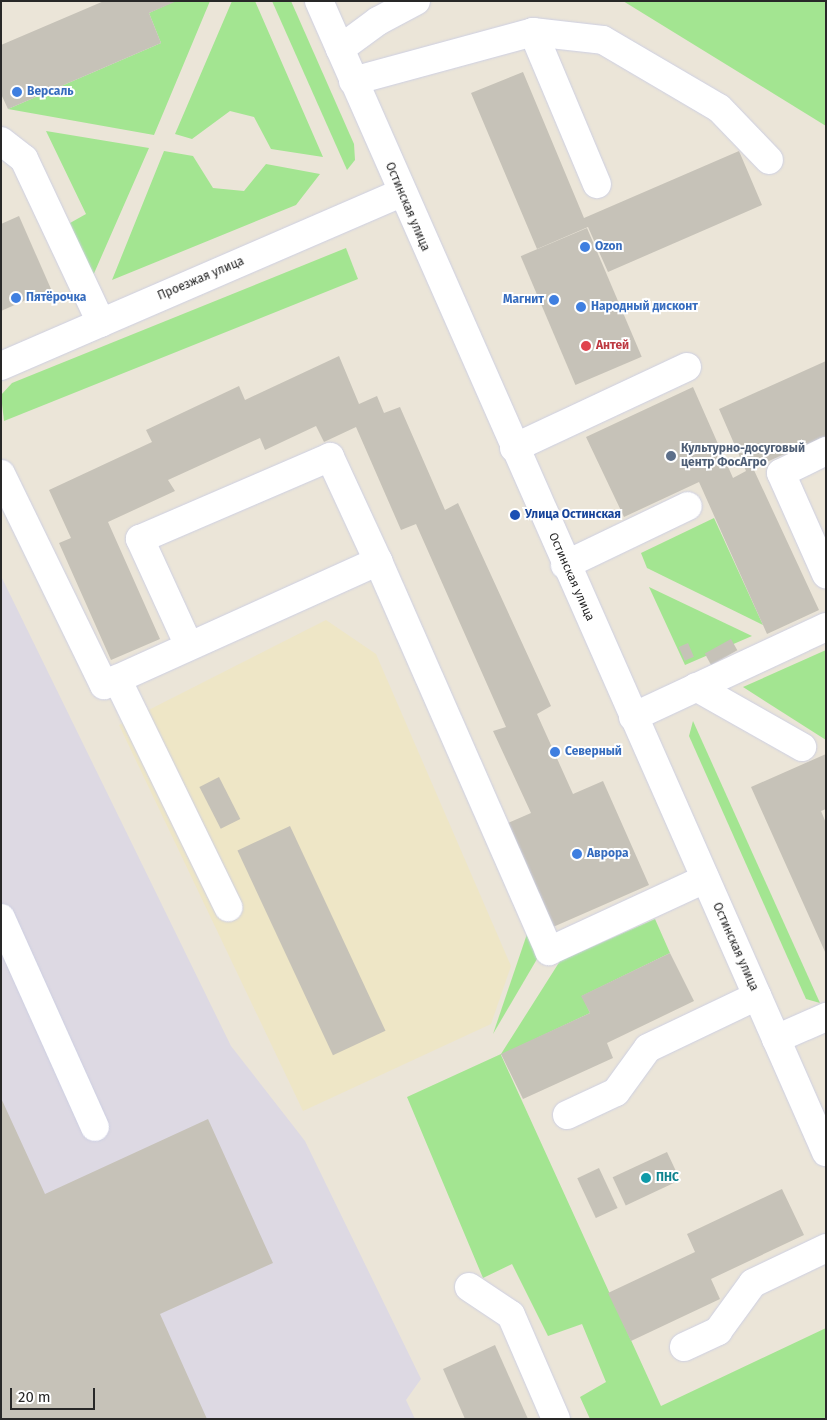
<!DOCTYPE html>
<html>
<head>
<meta charset="utf-8">
<style>
	body { margin:0 }
	#map { position:relative; width:827px; height:1420px; overflow:hidden; background:#ebe5d8; font-family:"Fira Sans",sans-serif }
	div>[style] { position:absolute }
	.industrial>* { inset:0; background:#ddd9e3 }
	.education>* { inset:0; background:#eee6c6 }
	.green>* { inset:0; background:#a3e591 }
	.building>* { inset:0; background:#c6c2b8; transform-origin:0 0 }
	.roads { filter:drop-shadow(0 0 1px #cdcfe2) drop-shadow(0 0 1px #cdcfe2) }
	.minor>* { height:28px; margin:-14px; padding:0 14px; transform-origin:14px; border-radius:14px; background:#fff }
	.dots>* { width:14px; height:14px; translate:-50% -50%; box-sizing:border-box; border:2px solid #fff; border-radius:50% }
	span { translate:-50% -50%; white-space:nowrap; text-align:center; line-height:1.15; -webkit-text-stroke:4px #fff; paint-order:stroke }
	.shop-label { font-size:12px; color:#366cbe; font-weight:700 }
	.left { translate:0 -50%; text-align:left }
	.right { translate:-100% -50%; text-align:right }
	.street-label { font-size:12px; color:#282828 }
	.health-label { font-size:12px; color:#be3a42; font-weight:700 }
	.service-label { font-size:12px; color:#4e5e75; font-weight:700 }
	.transit-label { font-size:12px; color:#164399; font-weight:700 }
	.culture-label { font-size:12px; color:#0d838f; font-weight:700 }
	.frame { position:absolute; inset:0; border:2px solid #282828; pointer-events:none }
	.scale { position:absolute; left:10px; top:1388px; width:85px; height:22px; box-sizing:border-box; border:2px solid #282828; border-top:0; padding-left:6px; font-size:15px; line-height:18px; white-space:nowrap; color:#282828; -webkit-text-stroke:4px #fff; paint-order:stroke }
</style>
</head>
<body>
<div id="map">
	<div class="industrial">
		<div style="clip-path:polygon(1px 576px,231px 1046px,305px 1141px,421px 1379px,406px 1400px,415px 1419px,1px 1419px)"></div>
	</div>
	<div class="education">
		<div style="clip-path:polygon(326px 620px,376px 654px,511px 966px,491px 1024px,303px 1111px,119px 725px)"></div>
	</div>
	<div class="green">
		<div style="clip-path:polygon(175px 1px,210px 1px,154px 135px,8px 109px,161px 43px,149px 13px)"></div>
		<div style="clip-path:polygon(232px 1px,255px 1px,323px 157px,271px 149px,254px 117px,230px 111px,192px 139px,175px 134px)"></div>
		<div style="clip-path:polygon(272px 1px,291px 1px,354px 144px,355px 160px,347px 170px)"></div>
		<div style="clip-path:polygon(623px 1px,826px 1px,826px 126px)"></div>
		<div style="clip-path:polygon(46px 131px,149px 148px,92px 278px,70px 223px,86px 214px)"></div>
		<div style="clip-path:polygon(164px 151px,193px 156px,213px 188px,244px 191px,266px 164px,320px 174px,296px 205px,112px 280px)"></div>
		<div style="clip-path:polygon(346px 248px,358px 279px,4px 421px,1px 395px,12px 383px)"></div>
		<div style="clip-path:polygon(714px 518px,763px 625px,647px 568px,641px 553px)"></div>
		<div style="clip-path:polygon(649px 587px,752px 636px,685px 665px)"></div>
		<div style="clip-path:polygon(826px 650px,826px 740px,743px 687px)"></div>
		<div style="clip-path:polygon(693px 721px,820px 1003px,806px 999px,689px 736px)"></div>
		<div style="clip-path:polygon(655px 919px,670px 953px,582px 996px,590px 1013px,501px 1055px,661px 1406px,826px 1328px,826px 1419px,590px 1419px,580px 1397px,606px 1382px,582px 1324px,548px 1336px,512px 1264px,483px 1278px,407px 1097px,501px 1054px,560px 961px)"></div>
		<div style="clip-path:polygon(527px 934px,537px 959px,493px 1034px)"></div>
	</div>
	<div class="building">
		<div style="clip-path:polygon(104px 1px,177px 1px,149px 13px,161px 43px,8px 109px,1px 94px,1px 45px)"></div>
		<div style="clip-path:polygon(523px 72px,584px 218px,739px 151px,762px 205px,608px 272px,588px 227px,537px 249px,471px 93px)"></div>
		<div style="clip-path:polygon(19px 216px,51px 289px,1px 311px,1px 224px)"></div>
		<div style="left:587px;top:228px;width:140px;height:72px;rotate:67deg"></div>
		<div style="clip-path:polygon(339px 356px,359px 404px,377px 396px,384px 413px,400px 407px,445px 510px,458px 503px,551px 706px,537px 714px,573px 794px,603px 781px,649px 885px,553px 927px,506px 824px,531px 813px,493px 731px,506px 727px,416px 524px,401px 530px,356px 427px,324px 442px,316px 426px,265px 450px,260px 438px,168px 480px,175px 491px,108px 522px,160px 639px,111px 660px,59px 543px,71px 538px,49px 490px,152px 442px,146px 430px,239px 386px,245px 400px)"></div>
		<div style="clip-path:polygon(826px 361px,826px 436px,753px 468px,819px 610px,767px 634px,699px 482px,624px 517px,586px 437px,693px 387px,733px 478px,746px 471px,719px 409px)"></div>
		<div style="left:731px;top:639px;width:13px;height:30px;rotate:61deg"></div>
		<div style="left:688px;top:643px;width:15px;height:10px;rotate:67deg"></div>
		<div style="clip-path:polygon(826px 754px,826px 809px,821px 811px,826px 823px,826px 954px,751px 787px)"></div>
		<div style="left:219px;top:777px;width:47px;height:22px;rotate:63deg"></div>
		<div style="left:290px;top:826px;width:226px;height:58px;rotate:65deg"></div>
		<div style="clip-path:polygon(670px 953px,694px 1001px,607px 1043px,613px 1058px,523px 1099px,501px 1054px,590px 1013px,581px 996px)"></div>
		<div style="clip-path:polygon(1px 1098px,45px 1194px,208px 1119px,273px 1263px,160px 1314px,207px 1419px,1px 1419px)"></div>
		<div style="left:667px;top:1152px;width:31px;height:60px;rotate:65deg"></div>
		<div style="left:599px;top:1168px;width:44px;height:24px;rotate:65deg"></div>
		<div style="clip-path:polygon(782px 1189px,804px 1235px,711px 1279px,720px 1299px,631px 1341px,608px 1293px,695px 1252px,687px 1234px)"></div>
		<div style="clip-path:polygon(495px 1345px,528px 1419px,465px 1419px,443px 1369px)"></div>
	</div>
	<div class="roads">
		<div class="minor">
			<div style="left:319px;top:1px;width:1258px;rotate:66.23deg"></div>
			<div style="left:533px;top:32px;width:70px;rotate:6.5deg"></div>
			<div style="left:603px;top:40px;width:134px;rotate:30.4deg"></div>
			<div style="left:719px;top:108px;width:72px;rotate:46.1deg"></div>
			<div style="left:340px;top:49px;width:47px;rotate:-36.4deg"></div>
			<div style="left:378px;top:21px;width:43px;rotate:-27.8deg"></div>
			<div style="left:353px;top:81px;width:187px;rotate:-15.2deg"></div>
			<div style="left:533px;top:32px;width:165px;rotate:67.2deg"></div>
			<div style="left:1px;top:141px;width:29px;rotate:38deg"></div>
			<div style="left:24px;top:159px;width:181px;rotate:64.8deg"></div>
			<div style="left:1px;top:366px;width:436px;rotate:-23.4deg"></div>
			<div style="left:514px;top:448px;width:191px;rotate:-25.1deg"></div>
			<div style="left:826px;top:451px;width:50px;rotate:153.9deg"></div>
			<div style="left:781px;top:473px;width:111px;rotate:66deg"></div>
			<div style="left:1px;top:474px;width:235px;rotate:64deg"></div>
			<div style="left:104px;top:685px;width:301px;rotate:-24.3deg"></div>
			<div style="left:378px;top:561px;width:426px;rotate:66.3deg"></div>
			<div style="left:549px;top:951px;width:172px;rotate:-24.8deg"></div>
			<div style="left:565px;top:565px;width:136px;rotate:-25.6deg"></div>
			<div style="left:189px;top:646px;width:118px;rotate:-114.6deg"></div>
			<div style="left:140px;top:539px;width:207px;rotate:-23.3deg"></div>
			<div style="left:330px;top:457px;width:115px;rotate:65.2deg"></div>
			<div style="left:117px;top:679px;width:254px;rotate:64deg"></div>
			<div style="left:696px;top:687px;width:122px;rotate:29.5deg"></div>
			<div style="left:633px;top:717px;width:213px;rotate:-25deg"></div>
			<div style="left:1px;top:918px;width:229px;rotate:65.8deg"></div>
			<div style="left:776px;top:1039px;width:55px;rotate:-23.7deg"></div>
			<div style="left:567px;top:1115px;width:54px;rotate:-25.1deg"></div>
			<div style="left:616px;top:1092px;width:54px;rotate:-54deg"></div>
			<div style="left:648px;top:1048px;width:121px;rotate:-25.5deg"></div>
			<div style="left:469px;top:1287px;width:50px;rotate:33.7deg"></div>
			<div style="left:511px;top:1315px;width:113px;rotate:66.6deg"></div>
			<div style="left:684px;top:1347px;width:38px;rotate:-25deg"></div>
			<div style="left:718px;top:1331px;width:59px;rotate:-53.9deg"></div>
			<div style="left:753px;top:1283px;width:81px;rotate:-25.6deg"></div>
		</div>
	</div>
	<div class="dots">
		<div style="left:17px;top:92px;background:#3f7fe0"></div>
		<div style="left:585px;top:247px;background:#3f7fe0"></div>
		<div style="left:16px;top:298px;background:#3f7fe0"></div>
		<div style="left:554px;top:300px;background:#3f7fe0"></div>
		<div style="left:581px;top:307px;background:#3f7fe0"></div>
		<div style="left:586px;top:346px;background:#e0444e"></div>
		<div style="left:671px;top:456px;background:#5c6f8a"></div>
		<div style="left:515px;top:515px;background:#1a4fb4"></div>
		<div style="left:555px;top:752px;background:#3f7fe0"></div>
		<div style="left:577px;top:854px;background:#3f7fe0"></div>
		<div style="left:646px;top:1178px;background:#0f9aa8"></div>
	</div>
	<div class="shop-label">
		<span class="left" style="left:27px;top:92px">Версаль</span>
		<span class="left" style="left:595px;top:247px">Ozon</span>
		<span class="left" style="left:26px;top:298px">Пятёрочка</span>
		<span class="right" style="left:544px;top:300px">Магнит</span>
		<span class="left" style="left:591px;top:307px">Народный дисконт</span>
		<span class="left" style="left:565px;top:752px">Северный</span>
		<span class="left" style="left:587px;top:854px">Аврора</span>
	</div>
	<div class="street-label">
		<span style="left:407px;top:207px;rotate:67deg">Остинская улица</span>
		<span style="left:201px;top:279px;rotate:-23deg">Проезжая улица</span>
		<span style="left:571px;top:577px;rotate:66deg">Остинская улица</span>
		<span style="left:735px;top:947px;rotate:66deg">Остинская улица</span>
	</div>
	<div class="health-label">
		<span class="left" style="left:596px;top:346px">Антей</span>
	</div>
	<div class="service-label">
		<span class="left" style="left:681px;top:456px">Культурно-досуговый<br>центр ФосАгро</span>
	</div>
	<div class="transit-label">
		<span class="left" style="left:525px;top:515px">Улица Остинская</span>
	</div>
	<div class="culture-label">
		<span class="left" style="left:656px;top:1178px">ПНС</span>
	</div>
	<div class="frame"></div>
	<div class="scale">20 m</div>
</div>
</body>
</html>
